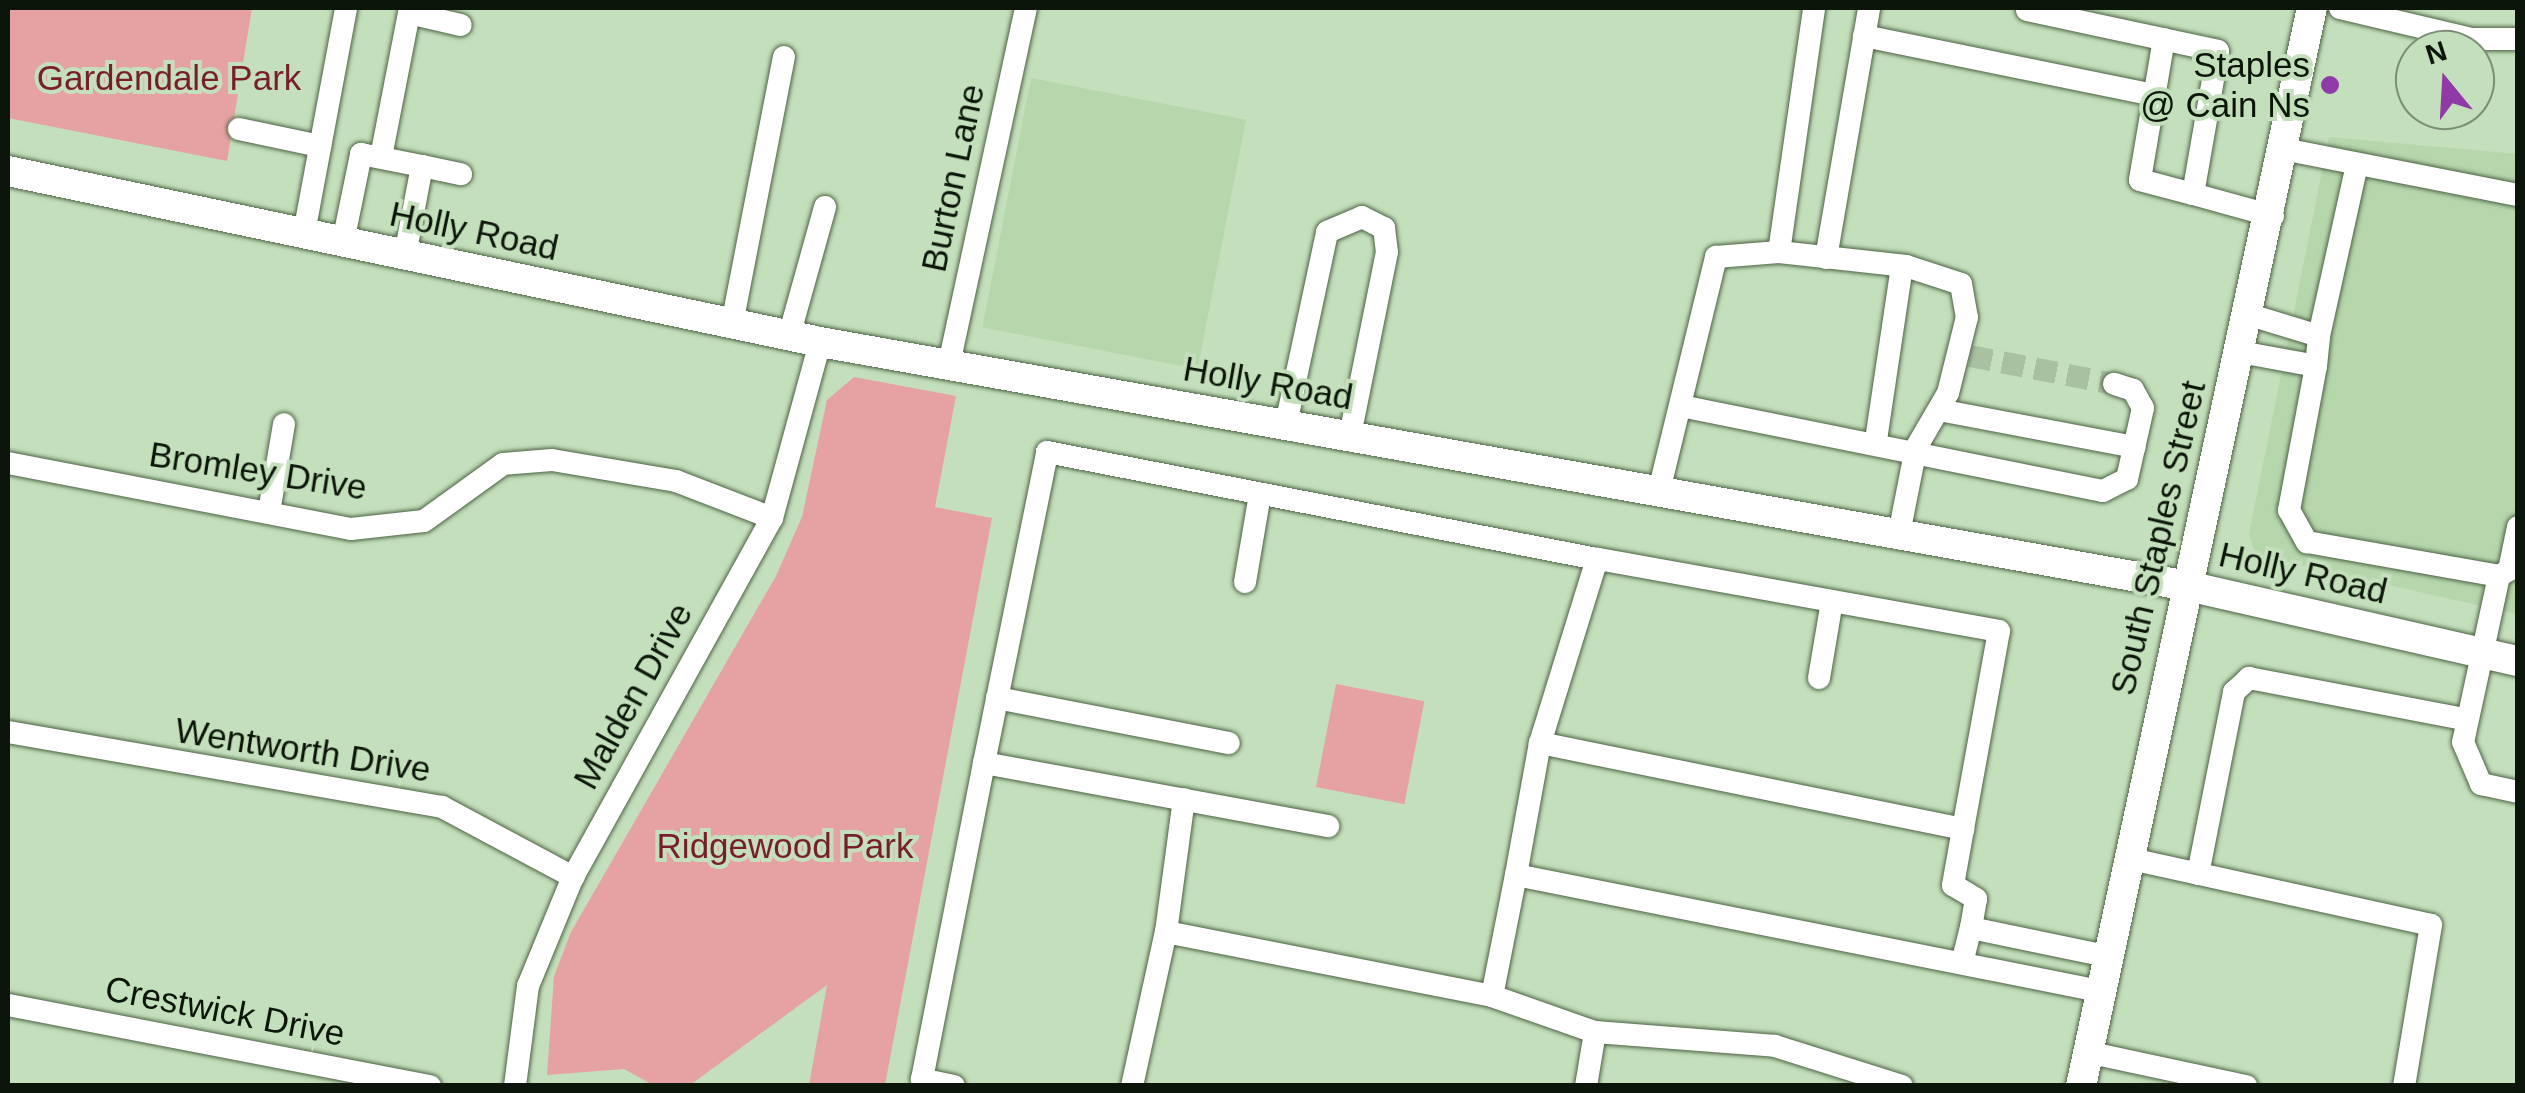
<!DOCTYPE html>
<html>
<head>
<meta charset="utf-8">
<style>
	body { margin:0 }
	#map { position:relative; width:2525px; height:1093px; overflow:hidden; background:#c4dfbb; font-family:Helvetica,sans-serif }
	div>[style] { position:absolute }
	.built>* { inset:0; background:#b6d6ac; transform-origin:0 0 }
	.green>* { inset:0; background:#e6a2a3; transform-origin:0 0 }
	.minor-tunnel>* { height:22px; margin-top:-11px; transform-origin:0; background:repeating-linear-gradient(90deg,#a8c1a0 0 22px,transparent 0 33px) }
	.roads { filter:drop-shadow(0 0 2px #4c6344) drop-shadow(0 0 2px #4c6344) }
	.minor>* { height:22px; margin:-11px; padding:0 11px; transform-origin:11px; border-radius:11px; background:#fff }
	.major>* { height:30px; margin:-15px; padding:0 15px; transform-origin:15px; border-radius:15px; background:#fff }
	.dots>* { width:28px; height:28px; translate:-50% -50%; box-sizing:border-box; border:5px solid #c4dfbb; border-radius:50% }
	span { translate:-50% -50%; white-space:nowrap; text-align:center; line-height:1.15; -webkit-text-stroke:8px #c4dfbb; paint-order:stroke }
	.poi-label { font-size:35px; color:#0c1509 }
	.right { translate:-100% -50%; text-align:right }
	.park-label { font-size:35px; color:#791d2a }
	.street-label { font-size:35px; color:#0c1509 }
	.frame { position:absolute; inset:0; border:10px solid #0c1509; pointer-events:none }
	.north { position:absolute; left:2395px; top:30px; width:100px; height:100px; box-sizing:border-box; background:#c4dfbb; border:2px solid #7a8e74; border-radius:50%; rotate:342deg; font-size:28px; font-weight:700; line-height:40px; text-align:center; color:#0c1509 }
	.north::after { content:''; display:block; margin:auto; width:35px; height:45px; background:#903aa8; clip-path:polygon(50% 0,100% 100%,50% 72%,0 100%) }
</style>
</head>
<body>
<div id="map">
	<div class="built">
		<div style="left:1031px;top:78px;width:219px;height:254px;rotate:11deg"></div>
		<div style="clip-path:polygon(2329px 137px,2517px 154px,2517px 614px,2256px 555px,2249px 534px)"></div>
	</div>
	<div class="green">
		<div style="clip-path:polygon(8px 8px,252px 8px,227px 161px,8px 118px)"></div>
		<div style="clip-path:polygon(854px 377px,956px 396px,935px 507px,992px 518px,885px 1085px,809px 1085px,827px 985px,690px 1085px,653px 1085px,624px 1069px,547px 1075px,554px 976px,571px 932px,776px 576px,802px 517px,827px 400px)"></div>
		<div style="left:1336px;top:684px;width:90px;height:105px;rotate:11deg"></div>
	</div>
	<div class="minor-tunnel">
		<div style="left:1970px;top:356px;width:147px;rotate:11deg"></div>
	</div>
	<div class="roads">
		<div class="minor">
			<div style="left:2340px;top:8px;width:135px;rotate:13.3deg"></div>
			<div style="left:2471px;top:39px;width:47px"></div>
			<div style="left:2027px;top:10px;width:195px;rotate:12.1deg"></div>
			<div style="left:2218px;top:51px;width:145px;rotate:99.9deg"></div>
			<div style="left:2193px;top:194px;width:83px;rotate:15.4deg"></div>
			<div style="left:409px;top:13px;width:53px;rotate:13deg"></div>
			<div style="left:1864px;top:36px;width:296px;rotate:11.5deg"></div>
			<div style="left:2164px;top:39px;width:143px;rotate:99.7deg"></div>
			<div style="left:2140px;top:180px;width:55px;rotate:14.8deg"></div>
			<div style="left:239px;top:129px;width:83px;rotate:11.9deg"></div>
			<div style="left:2288px;top:150px;width:234px;rotate:11.1deg"></div>
			<div style="left:381px;top:157px;width:152px;rotate:-79deg"></div>
			<div style="left:422px;top:166px;width:40px;rotate:12deg"></div>
			<div style="left:304px;top:233px;width:229px;rotate:-79.4deg"></div>
			<div style="left:343px;top:242px;width:90px;rotate:-78.4deg"></div>
			<div style="left:361px;top:154px;width:62px;rotate:11.1deg"></div>
			<div style="left:422px;top:166px;width:91px;rotate:100.8deg"></div>
			<div style="left:1779px;top:252px;width:246px;rotate:-81.8deg"></div>
			<div style="left:1826px;top:258px;width:254px;rotate:-80.2deg"></div>
			<div style="left:732px;top:324px;width:272px;rotate:-79deg"></div>
			<div style="left:789px;top:336px;width:134px;rotate:-74.4deg"></div>
			<div style="left:2319px;top:336px;width:176px;rotate:-77.5deg"></div>
			<div style="left:2240px;top:352px;width:77px;rotate:10.4deg"></div>
			<div style="left:2316px;top:366px;width:30px;rotate:-84deg"></div>
			<div style="left:2319px;top:336px;width:72px;rotate:-163.1deg"></div>
			<div style="left:949px;top:364px;width:364px;rotate:-77.8deg"></div>
			<div style="left:2316px;top:366px;width:147px;rotate:100.6deg"></div>
			<div style="left:2289px;top:510px;width:37px;rotate:61deg"></div>
			<div style="left:2307px;top:542px;width:195px;rotate:10deg"></div>
			<div style="left:2499px;top:576px;width:12px;rotate:-31deg"></div>
			<div style="left:2509px;top:570px;width:44px;rotate:-78.2deg"></div>
			<div style="left:1681px;top:406px;width:430px;rotate:11.4deg"></div>
			<div style="left:2103px;top:491px;width:27px;rotate:-27deg"></div>
			<div style="left:2127px;top:479px;width:73px;rotate:-77.3deg"></div>
			<div style="left:2143px;top:408px;width:21px;rotate:-119deg"></div>
			<div style="left:2133px;top:390px;width:20px;rotate:-162deg"></div>
			<div style="left:1939px;top:410px;width:199px;rotate:10.7deg"></div>
			<div style="left:1286px;top:424px;width:196px;rotate:-77.9deg"></div>
			<div style="left:1327px;top:232px;width:38px;rotate:-23deg"></div>
			<div style="left:1362px;top:217px;width:25px;rotate:27deg"></div>
			<div style="left:1384px;top:228px;width:24px;rotate:83deg"></div>
			<div style="left:1387px;top:252px;width:188px;rotate:101.4deg"></div>
			<div style="left:1876px;top:440px;width:176px;rotate:-81.5deg"></div>
			<div style="left:8px;top:463px;width:349px;rotate:10.9deg"></div>
			<div style="left:351px;top:529px;width:73px;rotate:-6.3deg"></div>
			<div style="left:424px;top:521px;width:97px;rotate:-35.8deg"></div>
			<div style="left:503px;top:464px;width:49px;rotate:-4.7deg"></div>
			<div style="left:552px;top:460px;width:126px;rotate:9.6deg"></div>
			<div style="left:676px;top:481px;width:103px;rotate:21.1deg"></div>
			<div style="left:1659px;top:491px;width:241px;rotate:-76.3deg"></div>
			<div style="left:1716px;top:257px;width:63px;rotate:-4.5deg"></div>
			<div style="left:1779px;top:252px;width:128px;rotate:6.3deg"></div>
			<div style="left:1906px;top:266px;width:58px;rotate:18.1deg"></div>
			<div style="left:1961px;top:284px;width:34px;rotate:80deg"></div>
			<div style="left:1967px;top:317px;width:78px;rotate:104deg"></div>
			<div style="left:1948px;top:393px;width:64px;rotate:120.2deg"></div>
			<div style="left:1916px;top:448px;width:88px;rotate:101.2deg"></div>
			<div style="left:269px;top:512px;width:89px;rotate:-80.3deg"></div>
			<div style="left:2499px;top:576px;width:170px;rotate:102.2deg"></div>
			<div style="left:2463px;top:742px;width:46px;rotate:66.8deg"></div>
			<div style="left:2481px;top:784px;width:38px;rotate:12deg"></div>
			<div style="left:1245px;top:582px;width:89px;rotate:-80.3deg"></div>
			<div style="left:1819px;top:678px;width:78px;rotate:-80.4deg"></div>
			<div style="left:997px;top:698px;width:236px;rotate:11deg"></div>
			<div style="left:8px;top:732px;width:440px;rotate:9.8deg"></div>
			<div style="left:442px;top:807px;width:149px;rotate:28.1deg"></div>
			<div style="left:984px;top:763px;width:317px;rotate:-78.5deg"></div>
			<div style="left:1047px;top:452px;width:560px;rotate:11.01deg"></div>
			<div style="left:1963px;top:829px;width:57px;rotate:100.1deg"></div>
			<div style="left:1953px;top:885px;width:27px;rotate:31deg"></div>
			<div style="left:1976px;top:899px;width:29px;rotate:100deg"></div>
			<div style="left:2127px;top:858px;width:311px;rotate:12.4deg"></div>
			<div style="left:2431px;top:925px;width:163px;rotate:99.5deg"></div>
			<div style="left:2198px;top:874px;width:186px;rotate:-78.8deg"></div>
			<div style="left:2234px;top:692px;width:21px;rotate:-43deg"></div>
			<div style="left:2249px;top:678px;width:219px;rotate:10.8deg"></div>
			<div style="left:1516px;top:875px;width:134px;rotate:-79.7deg"></div>
			<div style="left:1540px;top:743px;width:432px;rotate:11.5deg"></div>
			<div style="left:1963px;top:829px;width:201px;rotate:-79.7deg"></div>
			<div style="left:1999px;top:631px;width:408px;rotate:-169.8deg"></div>
			<div style="left:1597px;top:559px;width:193px;rotate:107.2deg"></div>
			<div style="left:1166px;top:932px;width:134px;rotate:-82.3deg"></div>
			<div style="left:1962px;top:963px;width:36px;rotate:-76deg"></div>
			<div style="left:1971px;top:928px;width:138px;rotate:11.7deg"></div>
			<div style="left:1492px;top:996px;width:109px;rotate:19.3deg"></div>
			<div style="left:1595px;top:1032px;width:181px;rotate:4.4deg"></div>
			<div style="left:1775px;top:1046px;width:133px;rotate:17.5deg"></div>
			<div style="left:8px;top:1005px;width:430px;rotate:10.9deg"></div>
			<div style="left:2087px;top:1052px;width:163px;rotate:12.1deg"></div>
			<div style="left:515px;top:1086px;width:101px;rotate:-82.6deg"></div>
			<div style="left:528px;top:986px;width:118px;rotate:-67.6deg"></div>
			<div style="left:573px;top:877px;width:410px;rotate:-61deg"></div>
			<div style="left:772px;top:518px;width:182px;rotate:-74.7deg"></div>
			<div style="left:954px;top:1086px;width:33px;rotate:-168deg"></div>
			<div style="left:922px;top:1079px;width:322px;rotate:-78.9deg"></div>
			<div style="left:984px;top:763px;width:350px;rotate:10.4deg"></div>
			<div style="left:1132px;top:1086px;width:158px;rotate:-77.6deg"></div>
			<div style="left:1166px;top:932px;width:332px;rotate:11.1deg"></div>
			<div style="left:1492px;top:996px;width:123px;rotate:-78.8deg"></div>
			<div style="left:1516px;top:875px;width:594px;rotate:11.25deg"></div>
			<div style="left:1586px;top:1086px;width:55px;rotate:-80.5deg"></div>
		</div>
		<div class="major">
			<div style="left:8px;top:171px;width:830px;rotate:11.89deg"></div>
			<div style="left:820px;top:342px;width:1384px;rotate:10.11deg"></div>
			<div style="left:2183px;top:585px;width:344px;rotate:12.8deg"></div>
			<div style="left:2081px;top:1086px;width:1102px;rotate:-77.91deg"></div>
		</div>
	</div>
	<div class="dots">
		<div style="left:2330px;top:85px;background:#903aa8"></div>
	</div>
	<div class="poi-label">
		<span class="right" style="left:2310px;top:85px">Staples<br>@ Cain Ns</span>
	</div>
	<div class="park-label">
		<span style="left:169px;top:78px">Gardendale Park</span>
		<span style="left:785px;top:846px">Ridgewood Park</span>
	</div>
	<div class="street-label">
		<span style="left:953px;top:178px;rotate:-78deg">Burton Lane</span>
		<span style="left:474px;top:231px;rotate:12deg">Holly Road</span>
		<span style="left:1268px;top:383px;rotate:10deg">Holly Road</span>
		<span style="left:258px;top:471px;rotate:9deg">Bromley Drive</span>
		<span style="left:2158px;top:538px;rotate:-77deg">South Staples Street</span>
		<span style="left:2303px;top:573px;rotate:13deg">Holly Road</span>
		<span style="left:633px;top:696px;rotate:-61deg">Malden Drive</span>
		<span style="left:303px;top:750px;rotate:9deg">Wentworth Drive</span>
		<span style="left:225px;top:1011px;rotate:11deg">Crestwick Drive</span>
	</div>
	<div class="frame"></div>
	<div class="north">N</div>
</div>
</body>
</html>
